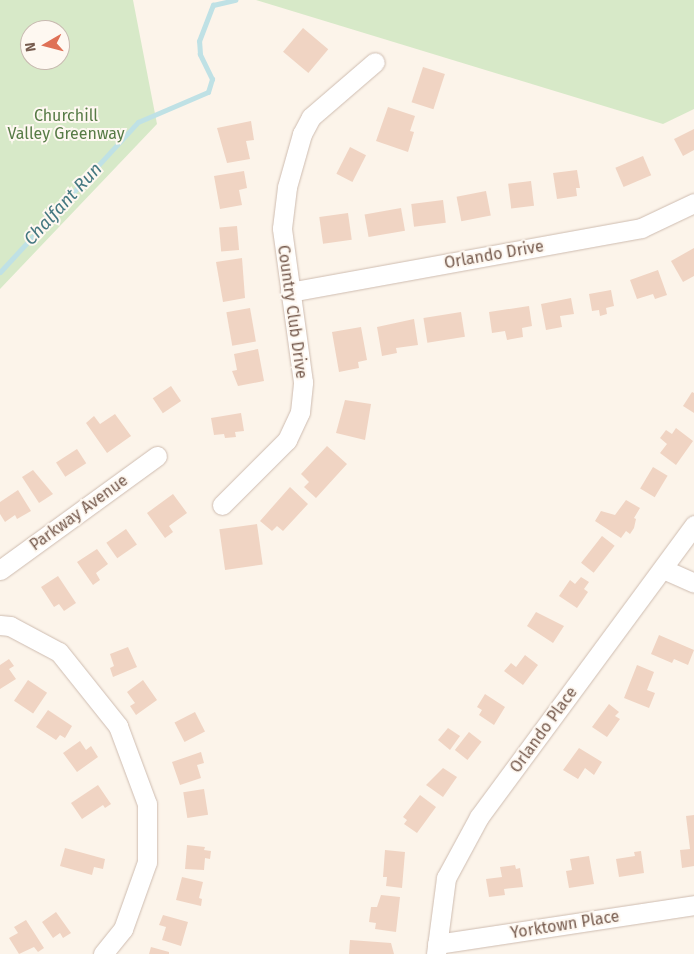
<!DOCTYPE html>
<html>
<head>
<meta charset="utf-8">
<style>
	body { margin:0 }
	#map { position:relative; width:694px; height:954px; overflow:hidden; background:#fcf4ea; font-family:"Fira Sans",sans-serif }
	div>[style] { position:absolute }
	.green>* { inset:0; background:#d7e9c8 }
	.stream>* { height:5px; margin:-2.5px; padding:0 2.5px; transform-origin:2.5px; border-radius:2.5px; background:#bfe1e5 }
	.building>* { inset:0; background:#f0d4c3; transform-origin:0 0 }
	.roads { filter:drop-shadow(0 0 1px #cebcb0) drop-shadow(0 0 1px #cebcb0) }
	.minor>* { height:19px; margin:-9.5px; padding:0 9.5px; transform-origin:9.5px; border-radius:9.5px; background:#fff }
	span { translate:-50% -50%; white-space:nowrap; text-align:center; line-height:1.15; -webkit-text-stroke:4px #fef8f1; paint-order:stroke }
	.park-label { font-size:16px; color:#577b46 }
	.street-label { font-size:16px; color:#765b4e }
	.water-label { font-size:18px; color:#457881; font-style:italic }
	.north { position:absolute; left:20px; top:20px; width:50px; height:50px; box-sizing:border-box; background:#fef8f1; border:1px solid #c8b9b0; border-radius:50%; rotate:262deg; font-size:14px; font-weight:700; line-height:20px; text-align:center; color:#765b4e }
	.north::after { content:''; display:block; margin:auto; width:18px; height:22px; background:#df7156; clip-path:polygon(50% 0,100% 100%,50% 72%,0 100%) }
</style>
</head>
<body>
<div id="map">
	<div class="green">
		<div style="clip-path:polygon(evenodd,0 0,133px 0,157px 124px,0 289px,0 0,30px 30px,60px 30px,60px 60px,30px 60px,30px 30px)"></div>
		<div style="clip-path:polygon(256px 0,694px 0,694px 109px,663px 124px)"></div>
	</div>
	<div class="stream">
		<div style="left:0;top:272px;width:204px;rotate:-47.4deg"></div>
		<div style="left:138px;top:122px;width:76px;rotate:-23.2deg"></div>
		<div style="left:208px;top:92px;width:14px;rotate:-73deg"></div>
		<div style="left:212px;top:79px;width:28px;rotate:-116deg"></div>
		<div style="left:200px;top:54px;width:13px;rotate:-94deg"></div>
		<div style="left:199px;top:41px;width:39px;rotate:-69deg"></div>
		<div style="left:213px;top:5px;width:23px;rotate:-13deg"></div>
	</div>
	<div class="building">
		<div style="left:303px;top:28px;width:33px;height:31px;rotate:40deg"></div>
		<div style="left:423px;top:67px;width:23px;height:37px;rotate:18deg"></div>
		<div style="clip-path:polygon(388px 107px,415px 116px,410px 131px,414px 132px,408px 152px,376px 141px)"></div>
		<div style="clip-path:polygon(251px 121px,254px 140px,246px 141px,250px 159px,227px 163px,217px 128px)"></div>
		<div style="clip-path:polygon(694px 129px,694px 150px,683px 156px,674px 139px)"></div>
		<div style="left:350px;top:147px;width:18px;height:30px;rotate:27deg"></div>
		<div style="left:643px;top:156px;width:21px;height:30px;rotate:67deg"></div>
		<div style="clip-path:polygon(577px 170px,580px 188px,576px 188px,577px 196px,557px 199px,553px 173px)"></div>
		<div style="clip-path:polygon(244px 171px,247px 188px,239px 190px,242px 205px,220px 209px,214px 176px)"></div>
		<div style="left:531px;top:181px;width:25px;height:23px;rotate:83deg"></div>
		<div style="left:486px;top:191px;width:25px;height:30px;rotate:79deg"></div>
		<div style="left:443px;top:200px;width:23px;height:32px;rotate:83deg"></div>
		<div style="left:401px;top:208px;width:23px;height:37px;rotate:80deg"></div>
		<div style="left:348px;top:213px;width:27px;height:29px;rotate:82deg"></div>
		<div style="left:237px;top:226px;width:24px;height:18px;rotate:85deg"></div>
		<div style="clip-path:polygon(694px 248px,694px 276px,683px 282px,671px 261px)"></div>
		<div style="clip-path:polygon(242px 258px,245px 298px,223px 302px,216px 262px)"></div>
		<div style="clip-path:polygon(658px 270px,667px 295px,655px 299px,653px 294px,637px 299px,630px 280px)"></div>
		<div style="clip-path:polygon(611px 290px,614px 306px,606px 308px,607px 314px,600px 316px,599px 310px,592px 311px,589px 294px)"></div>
		<div style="clip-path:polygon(571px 298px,574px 314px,560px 316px,562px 327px,546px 330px,541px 304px)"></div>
		<div style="clip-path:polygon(529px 306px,532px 326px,522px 328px,523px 337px,507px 340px,505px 331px,492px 333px,489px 312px)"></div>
		<div style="left:250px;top:308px;width:34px;height:24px;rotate:80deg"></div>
		<div style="left:461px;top:312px;width:25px;height:38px;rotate:81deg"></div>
		<div style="clip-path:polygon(414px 319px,418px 345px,396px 348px,397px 353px,382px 356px,377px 327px)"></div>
		<div style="clip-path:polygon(361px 327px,367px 360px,358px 362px,359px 368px,339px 372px,332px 332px)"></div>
		<div style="clip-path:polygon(258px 349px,264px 381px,238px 386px,232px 371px,237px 370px,234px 354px)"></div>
		<div style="left:171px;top:386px;width:18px;height:22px;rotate:56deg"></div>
		<div style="clip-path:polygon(692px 392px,694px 393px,694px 413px,683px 406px)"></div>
		<div style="clip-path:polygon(345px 400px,371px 404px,365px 440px,336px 433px)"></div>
		<div style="clip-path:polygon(241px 413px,244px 431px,235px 432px,236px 437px,225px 438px,224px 434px,214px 435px,211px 418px)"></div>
		<div style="clip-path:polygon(115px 414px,131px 436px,107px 453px,86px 423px,94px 416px,100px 424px)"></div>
		<div style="clip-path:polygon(676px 428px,693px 441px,676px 465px,660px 453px,667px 444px,660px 438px,666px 430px,672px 434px)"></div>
		<div style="clip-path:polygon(327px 446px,347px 464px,316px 498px,304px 487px,309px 482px,301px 474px)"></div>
		<div style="left:77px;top:449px;width:17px;height:25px;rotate:57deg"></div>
		<div style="left:653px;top:467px;width:17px;height:25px;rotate:31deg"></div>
		<div style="clip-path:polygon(33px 470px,53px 494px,39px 503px,22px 477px)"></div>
		<div style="clip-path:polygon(290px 487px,308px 504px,283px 531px,277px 526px,272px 531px,260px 521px)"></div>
		<div style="clip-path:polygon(18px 490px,31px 511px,17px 519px,15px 515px,5px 522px,0 514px,0 502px)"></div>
		<div style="clip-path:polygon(173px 494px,187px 513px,169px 526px,173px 532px,165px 538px,147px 513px)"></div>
		<div style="clip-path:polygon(626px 500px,640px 508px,634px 518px,636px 519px,634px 528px,630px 534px,626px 531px,621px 538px,595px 521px,601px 511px,615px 515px)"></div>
		<div style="left:257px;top:524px;width:41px;height:38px;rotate:82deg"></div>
		<div style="left:126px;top:529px;width:19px;height:24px;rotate:55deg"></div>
		<div style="left:602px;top:536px;width:16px;height:34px;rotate:38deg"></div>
		<div style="clip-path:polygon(97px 549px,108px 564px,96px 573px,100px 580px,93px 585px,77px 562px)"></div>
		<div style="clip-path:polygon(58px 576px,76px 603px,64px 611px,59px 604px,54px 607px,41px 587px)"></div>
		<div style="clip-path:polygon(581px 577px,589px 582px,584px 589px,588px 592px,577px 608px,559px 596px,570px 580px,575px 584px)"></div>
		<div style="clip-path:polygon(536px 612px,564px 626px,553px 643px,527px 626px)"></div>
		<div style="clip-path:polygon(659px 635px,694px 650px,688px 665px,674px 659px,672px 663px,651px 654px)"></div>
		<div style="clip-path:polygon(128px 647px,137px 667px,113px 677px,110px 668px,114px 666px,110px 654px)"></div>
		<div style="clip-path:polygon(525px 655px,538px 665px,523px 685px,504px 671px,511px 663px,516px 667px)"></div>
		<div style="clip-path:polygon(9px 659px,14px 666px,9px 669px,16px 679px,0 689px,0 665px)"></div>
		<div style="clip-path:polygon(637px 665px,654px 672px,647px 690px,655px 693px,649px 708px,624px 698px)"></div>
		<div style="left:28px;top:680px;width:23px;height:25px;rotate:34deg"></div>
		<div style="clip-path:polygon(143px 680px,157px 700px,136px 715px,130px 706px,135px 703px,127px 692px)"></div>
		<div style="clip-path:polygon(485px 694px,505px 707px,494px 725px,479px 715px,482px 710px,477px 707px)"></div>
		<div style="clip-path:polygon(609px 704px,619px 712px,615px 716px,620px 719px,607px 737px,592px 727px)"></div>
		<div style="clip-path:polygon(48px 710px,72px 726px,65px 738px,60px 735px,56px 740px,36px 727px)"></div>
		<div style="left:195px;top:712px;width:22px;height:23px;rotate:63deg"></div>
		<div style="clip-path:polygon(448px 728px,460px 736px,450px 750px,438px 740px)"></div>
		<div style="left:469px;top:732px;width:16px;height:23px;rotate:38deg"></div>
		<div style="clip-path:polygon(80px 741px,86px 750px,91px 746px,98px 757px,77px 772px,63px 753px)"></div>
		<div style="clip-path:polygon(579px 748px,602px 762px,594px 775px,585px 768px,578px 779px,563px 770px)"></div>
		<div style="clip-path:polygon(201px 752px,204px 763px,197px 765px,201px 778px,180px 785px,172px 762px)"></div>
		<div style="clip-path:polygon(443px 768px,457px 777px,443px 797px,426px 785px)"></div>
		<div style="clip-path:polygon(98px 785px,111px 804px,105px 808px,103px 805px,82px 819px,71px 803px)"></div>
		<div style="left:204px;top:789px;width:26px;height:21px;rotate:81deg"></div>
		<div style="clip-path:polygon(420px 795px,436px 807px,417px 833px,404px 824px,407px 820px,403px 817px)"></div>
		<div style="clip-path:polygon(694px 815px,694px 866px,682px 868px,680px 850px,690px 849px,686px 816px)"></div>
		<div style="clip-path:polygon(187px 845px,205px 847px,204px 850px,211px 851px,210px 859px,205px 858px,204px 870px,185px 869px)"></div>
		<div style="clip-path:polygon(65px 848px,105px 859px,103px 869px,94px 867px,92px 875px,60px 866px)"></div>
		<div style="clip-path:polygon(385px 850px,405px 852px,402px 888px,386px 886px,387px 877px,383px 877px)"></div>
		<div style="clip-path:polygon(641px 851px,644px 873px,619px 877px,616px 859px,635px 856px,634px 852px)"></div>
		<div style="clip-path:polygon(589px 856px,594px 884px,569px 888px,566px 871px,572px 870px,570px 859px)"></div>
		<div style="clip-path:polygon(515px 865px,516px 869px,520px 868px,523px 887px,504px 889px,505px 895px,489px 897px,486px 879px,502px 877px,500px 867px)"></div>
		<div style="clip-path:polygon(182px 877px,203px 882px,199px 898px,202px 899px,201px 906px,176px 900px)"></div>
		<div style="clip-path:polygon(381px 895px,400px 897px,396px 932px,375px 929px,376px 923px,369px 922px,371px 907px,377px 907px)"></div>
		<div style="clip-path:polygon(56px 912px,71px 933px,63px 938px,60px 933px,53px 938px,42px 922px)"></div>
		<div style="clip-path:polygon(163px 915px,188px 922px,181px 946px,162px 940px,166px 927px,159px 925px)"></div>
		<div style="clip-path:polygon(26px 920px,44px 948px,38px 952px,34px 947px,19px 954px,9px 938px,18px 933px,14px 927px)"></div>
		<div style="clip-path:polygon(350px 940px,391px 943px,394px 954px,349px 954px)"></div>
		<div style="clip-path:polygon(151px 947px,169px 952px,169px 954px,149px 954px)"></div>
	</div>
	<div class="roads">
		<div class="minor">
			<div style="left:290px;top:292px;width:357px;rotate:-10.3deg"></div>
			<div style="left:641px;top:228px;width:59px;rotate:-25.3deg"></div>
			<div style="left:222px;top:505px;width:92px;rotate:-45deg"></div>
			<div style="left:287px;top:440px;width:31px;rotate:-65deg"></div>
			<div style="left:300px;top:412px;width:30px;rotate:-84deg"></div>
			<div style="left:303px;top:382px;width:155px;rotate:-97.8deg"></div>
			<div style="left:282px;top:228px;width:41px;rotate:-83deg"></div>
			<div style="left:287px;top:187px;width:55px;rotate:-74.2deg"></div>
			<div style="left:302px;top:134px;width:19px;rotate:-62deg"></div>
			<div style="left:311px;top:117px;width:84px;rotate:-40.7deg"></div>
			<div style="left:663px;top:569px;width:34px;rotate:24deg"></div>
			<div style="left:0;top:570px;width:194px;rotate:-36deg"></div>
			<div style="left:0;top:625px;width:10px;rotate:6deg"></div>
			<div style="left:10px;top:626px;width:55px;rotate:28deg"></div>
			<div style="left:59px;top:652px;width:95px;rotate:51.4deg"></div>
			<div style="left:118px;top:726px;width:83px;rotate:69.6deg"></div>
			<div style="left:147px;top:804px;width:58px;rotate:90deg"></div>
			<div style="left:147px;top:862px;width:71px;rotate:109.7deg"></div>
			<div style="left:123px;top:929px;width:32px;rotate:129deg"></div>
			<div style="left:437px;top:944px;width:260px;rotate:-8.6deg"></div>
			<div style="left:436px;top:954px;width:77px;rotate:-82.5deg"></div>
			<div style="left:446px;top:878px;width:69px;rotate:-61.6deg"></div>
			<div style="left:479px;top:817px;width:363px;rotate:-53.6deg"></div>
		</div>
	</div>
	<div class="park-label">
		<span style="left:66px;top:125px">Churchill<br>Valley Greenway</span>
	</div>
	<div class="street-label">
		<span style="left:494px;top:255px;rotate:-10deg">Orlando Drive</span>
		<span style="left:292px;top:312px;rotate:82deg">Country Club Drive</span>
		<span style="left:79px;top:513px;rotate:-36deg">Parkway Avenue</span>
		<span style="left:544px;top:730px;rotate:-54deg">Orlando Place</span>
		<span style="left:565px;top:925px;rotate:-9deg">Yorktown Place</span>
	</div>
	<div class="water-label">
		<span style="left:63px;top:204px;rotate:-47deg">Chalfant Run</span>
	</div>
	<div class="north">N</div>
</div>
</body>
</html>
